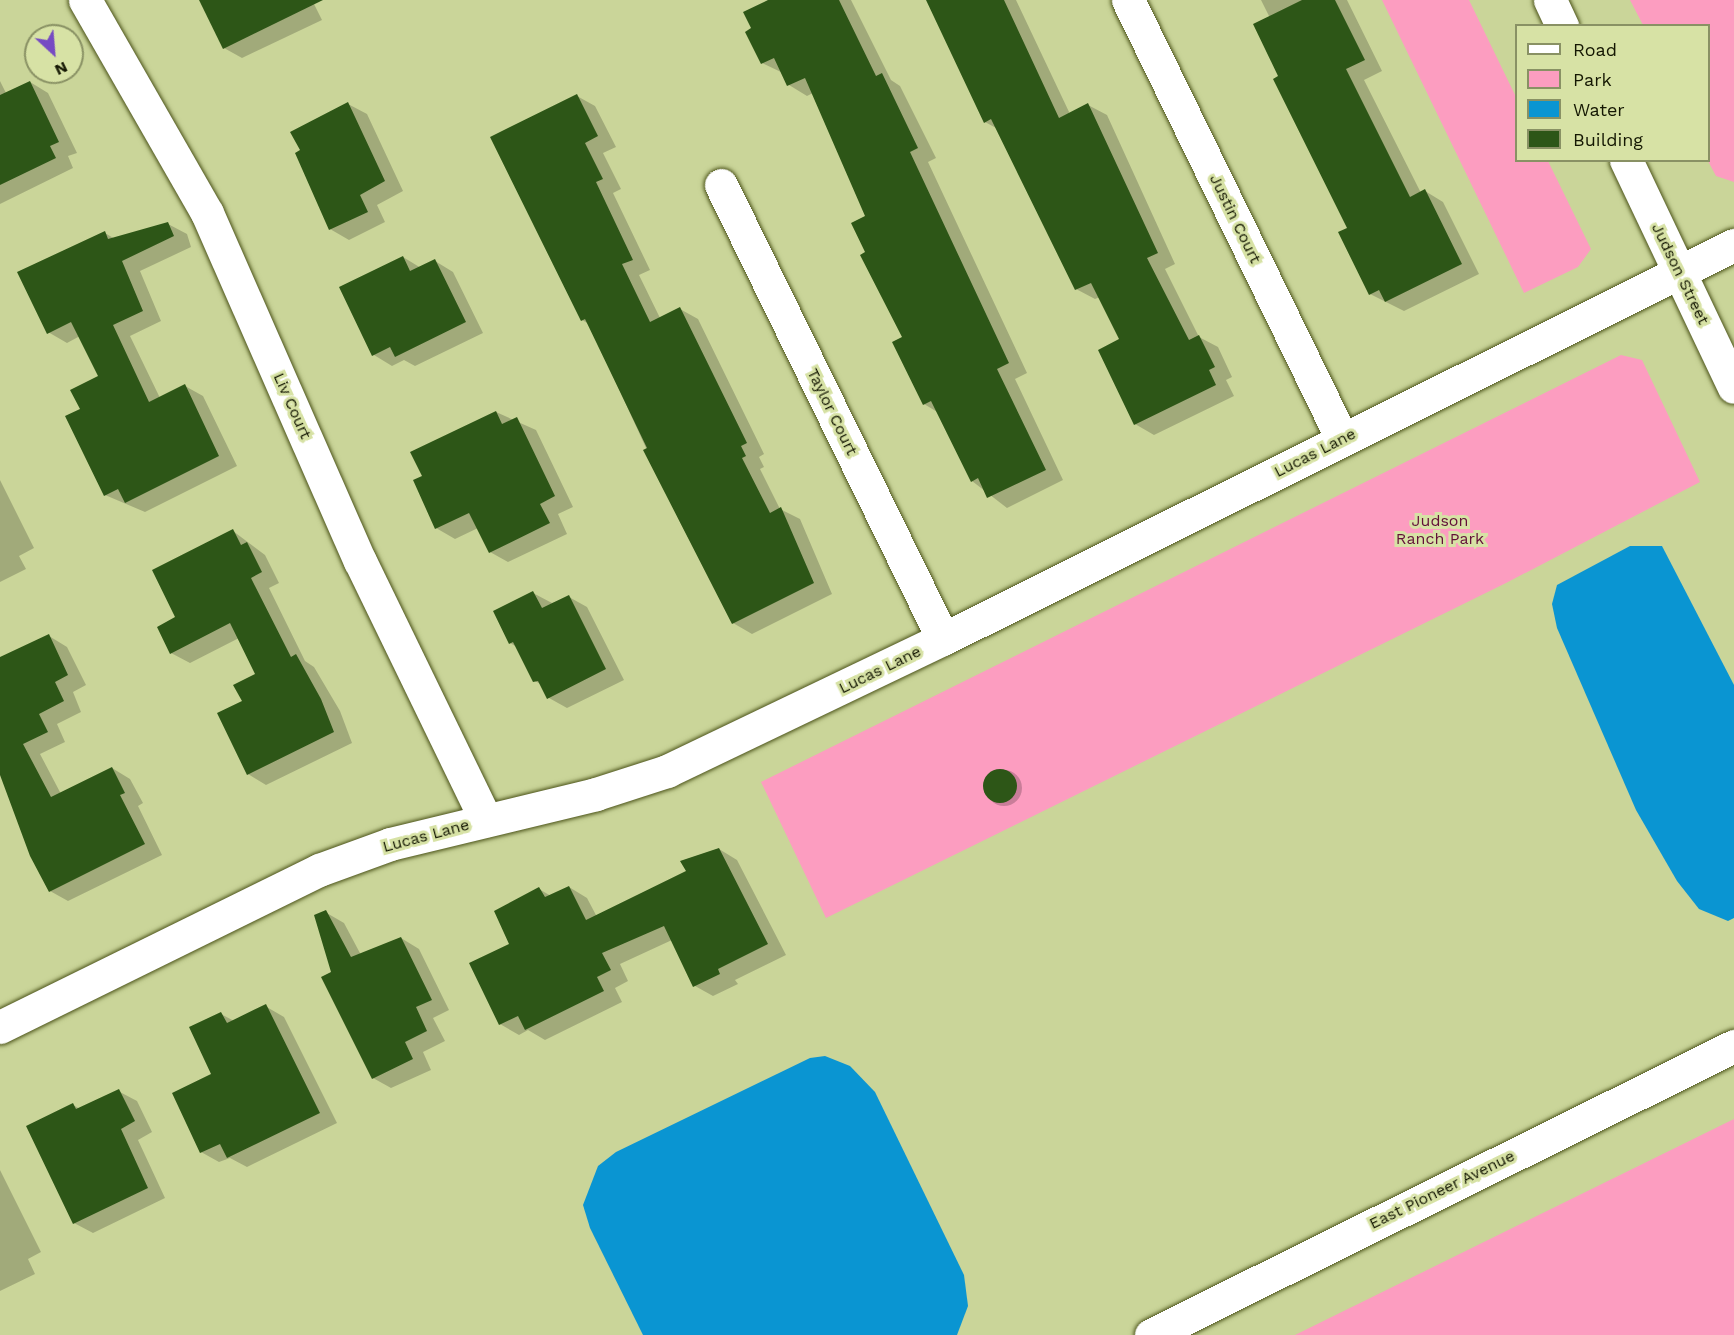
<!DOCTYPE html>
<html>
<head>
<meta charset="utf-8">
<style>
	body { margin:0 }
	#map { position:relative; width:1734px; height:1335px; overflow:hidden; background:#cad599; font-family:"Work Sans",sans-serif }
	div>[style] { position:absolute }
	.green>* { inset:0; background:#fc9dc0 }
	.water>* { inset:0; background:#0a95d2 }
	.shadow>* { inset:0; background:#0003 }
	.round { border-radius:50% }
	.building>* { inset:0; background:#2d5617 }
	.roads { filter:drop-shadow(0 0 2px #4c541a) drop-shadow(0 0 2px #4c541a) }
	.minor>* { height:33px; margin:-16.5px; padding:0 16.5px; transform-origin:16.5px; border-radius:16.5px; background:#fff }
	span { translate:-50% -50%; white-space:nowrap; text-align:center; line-height:1.15; -webkit-text-stroke:6px #d7e2a5; paint-order:stroke }
	.street-label { font-size:16px; color:#141702 }
	.park-label { font-size:16px; color:#620f38 }
	.legend { position:absolute; left:1515px; top:24px; width:195px; height:138px; box-sizing:border-box; background:#d7e2a5; border:2px solid #899164; margin:0; padding:8px 10px; list-style:none; font-size:18px; color:#141702 }
	.legend li { display:flex; align-items:center; gap:12px; height:30px }
	.legend b { width:30px; border:2px solid #899164 }
	.north { position:absolute; left:24px; top:24px; width:60px; height:60px; box-sizing:border-box; background:#d7e2a5; border:2px solid #899164; border-radius:50%; rotate:154deg; font-size:16px; font-weight:700; line-height:24px; text-align:center; color:#141702 }
	.north::after { content:''; display:block; margin:auto; width:21px; height:27px; background:#764ac3; clip-path:polygon(50% 0,100% 100%,50% 72%,0 100%) }
</style>
</head>
<body>
<div id="map">
	<div class="green">
		<div style="clip-path:polygon(1382px 0,1469px 0,1516px 97px,1516px 160px,1548px 161px,1591px 249px,1578px 267px,1524px 293px)"></div>
		<div style="clip-path:polygon(1630px 0,1734px 0,1734px 182px,1716px 176px,1708px 161px,1708px 26px,1643px 25px)"></div>
		<div style="clip-path:polygon(1621px 355px,1642px 360px,1700px 482px,1506px 583px,826px 918px,761px 782px)"></div>
		<div style="clip-path:polygon(1734px 1119px,1734px 1335px,1295px 1335px)"></div>
	</div>
	<div class="water">
		<div style="clip-path:polygon(1630px 546px,1662px 546px,1734px 685px,1734px 918px,1728px 921px,1699px 909px,1677px 881px,1636px 810px,1557px 628px,1552px 604px,1557px 585px)"></div>
		<div style="clip-path:polygon(825px 1056px,850px 1066px,875px 1092px,964px 1275px,968px 1306px,957px 1335px,643px 1335px,590px 1228px,583px 1205px,598px 1166px,616px 1152px,810px 1058px)"></div>
	</div>
	<div class="shadow">
		<div style="clip-path:polygon(204px 0,312px 0,322px 20px,242px 58px,224px 48px)"></div>
		<div style="clip-path:polygon(771px 0,851px 0,891px 80px,900px 86px,936px 158px,928px 162px,1027px 373px,1015px 379px,1063px 480px,1007px 508px,972px 481px,939px 413px,924px 404px,904px 338px,867px 253px,867px 216px,813px 93px,807px 96px,789px 85px,783px 73px,762px 63px,753px 29px)"></div>
		<div style="clip-path:polygon(927px 0,1016px 0,1070px 114px,1088px 105px,1107px 115px,1175px 264px,1165px 269px,1199px 337px,1218px 347px,1232px 377px,1226px 380px,1234px 396px,1154px 435px,1135px 424px,1121px 340px,1100px 297px,1095px 299px,1076px 289px,998px 129px,985px 122px)"></div>
		<div style="clip-path:polygon(1261px 0,1347px 0,1382px 71px,1364px 80px,1421px 193px,1425px 191px,1443px 202px,1479px 274px,1404px 311px,1370px 294px,1349px 229px,1280px 77px,1270px 18px)"></div>
		<div style="clip-path:polygon(0 81px,6px 93px,30px 82px,48px 93px,77px 153px,68px 156px,73px 168px,0 204px)"></div>
		<div style="clip-path:polygon(577px 96px,595px 106px,616px 147px,603px 153px,621px 189px,613px 193px,650px 270px,639px 275px,660px 318px,680px 309px,698px 319px,764px 454px,759px 457px,764px 467px,760px 469px,780px 509px,800px 519px,832px 594px,752px 634px,733px 623px,681px 524px,589px 324px,582px 320px)"></div>
		<div style="clip-path:polygon(348px 104px,367px 114px,403px 191px,377px 205px,385px 222px,349px 240px,330px 229px)"></div>
		<div style="clip-path:polygon(168px 224px,187px 234px,191px 247px,140px 271px,161px 321px,130px 336px,160px 398px,185px 386px,203px 396px,237px 466px,145px 512px,105px 495px,82px 410px,100px 377px,80px 336px,67px 343px,48px 332px,105px 233px,115px 239px)"></div>
		<div style="clip-path:polygon(403px 257px,421px 268px,435px 261px,453px 272px,483px 333px,415px 366px,404px 360px,392px 366px,374px 355px)"></div>
		<div style="clip-path:polygon(496px 412px,536px 430px,573px 507px,558px 514px,567px 534px,508px 562px,490px 552px,478px 528px,455px 539px,436px 528px,424px 476px)"></div>
		<div style="clip-path:polygon(0 480px,34px 548px,19px 556px,26px 569px,0 582px)"></div>
		<div style="clip-path:polygon(233px 531px,265px 555px,279px 583px,269px 588px,305px 661px,314px 667px,340px 711px,352px 743px,266px 785px,248px 774px,244px 702px,257px 675px,239px 638px,190px 663px,171px 653px,177px 618px)"></div>
		<div style="clip-path:polygon(533px 593px,552px 603px,569px 597px,587px 607px,624px 680px,567px 708px,549px 698px,542px 685px,535px 681px,517px 647px,510px 643px)"></div>
		<div style="clip-path:polygon(49px 636px,67px 647px,86px 685px,73px 692px,81px 712px,57px 724px,65px 742px,40px 754px,61px 794px,112px 768px,130px 779px,143px 803px,138px 806px,162px 855px,68px 901px,50px 891px,0 771px,0 659px)"></div>
		<div class="round" style="left:986px;top:770px;width:36px;height:36px"></div>
		<div style="clip-path:polygon(719px 849px,737px 860px,786px 955px,735px 980px,738px 984px,713px 996px,695px 986px,672px 940px,620px 964px,628px 981px,615px 988px,622px 1002px,545px 1040px,528px 1030px,519px 1035px,500px 1024px,511px 944px,539px 889px,551px 896px,569px 887px,587px 898px,597px 917px,688px 872px)"></div>
		<div style="clip-path:polygon(325px 912px,344px 923px,361px 955px,401px 938px,419px 949px,449px 1010px,433px 1018px,445px 1041px,423px 1052px,431px 1070px,391px 1088px,373px 1078px,333px 973px)"></div>
		<div style="clip-path:polygon(265px 1006px,284px 1017px,337px 1123px,247px 1167px,230px 1158px,219px 1162px,201px 1152px,221px 1014px,234px 1021px)"></div>
		<div style="clip-path:polygon(118px 1091px,137px 1101px,152px 1132px,138px 1140px,165px 1198px,93px 1233px,74px 1223px,73px 1105px,80px 1109px)"></div>
		<div style="clip-path:polygon(0 1170px,41px 1252px,28px 1259px,35px 1274px,0 1291px)"></div>
	</div>
	<div class="building">
		<div style="clip-path:polygon(199px 0,323px 0,223px 49px)"></div>
		<div style="clip-path:polygon(768px 0,839px 0,876px 76px,882px 73px,918px 148px,910px 152px,1009px 363px,997px 369px,1046px 470px,987px 498px,978px 478px,971px 482px,931px 401px,923px 405px,892px 342px,902px 337px,860px 255px,865px 252px,851px 223px,865px 216px,805px 78px,787px 86px,774px 58px,761px 64px,745px 32px,751px 28px,743px 12px)"></div>
		<div style="clip-path:polygon(926px 0,1004px 0,1059px 118px,1088px 103px,1158px 253px,1147px 258px,1189px 340px,1199px 335px,1215px 367px,1209px 370px,1216px 385px,1134px 425px,1098px 350px,1119px 339px,1091px 283px,1075px 290px,991px 119px,984px 123px)"></div>
		<div style="clip-path:polygon(1302px 0,1335px 0,1365px 60px,1346px 69px,1410px 197px,1425px 189px,1462px 264px,1385px 302px,1379px 290px,1369px 295px,1338px 232px,1347px 228px,1273px 79px,1278px 76px,1253px 24px)"></div>
		<div style="clip-path:polygon(30px 81px,59px 142px,50px 146px,56px 158px,0 185px,0 95px)"></div>
		<div style="clip-path:polygon(577px 94px,598px 136px,585px 143px,603px 179px,596px 182px,633px 260px,622px 264px,650px 322px,680px 307px,747px 443px,741px 446px,746px 456px,742px 458px,770px 513px,781px 507px,814px 583px,732px 624px,643px 450px,647px 448px,585px 319px,581px 321px,490px 137px)"></div>
		<div style="clip-path:polygon(348px 102px,385px 181px,360px 195px,368px 212px,329px 230px,295px 153px,300px 150px,290px 132px)"></div>
		<div style="clip-path:polygon(168px 222px,174px 236px,122px 261px,143px 311px,113px 325px,149px 402px,185px 384px,219px 456px,125px 503px,118px 489px,104px 496px,65px 416px,80px 409px,70px 390px,98px 376px,71px 322px,47px 334px,17px 272px,105px 231px,108px 239px)"></div>
		<div style="clip-path:polygon(403px 256px,410px 271px,435px 259px,466px 322px,395px 357px,390px 347px,372px 356px,339px 287px)"></div>
		<div style="clip-path:polygon(496px 411px,502px 424px,517px 417px,555px 496px,540px 504px,550px 523px,489px 553px,469px 513px,435px 529px,413px 480px,422px 476px,410px 452px)"></div>
		<div style="clip-path:polygon(233px 529px,241px 545px,247px 542px,262px 572px,251px 578px,291px 657px,296px 654px,321px 699px,334px 732px,247px 775px,217px 713px,242px 701px,233px 685px,255px 674px,230px 623px,170px 654px,157px 627px,175px 617px,152px 570px)"></div>
		<div style="clip-path:polygon(533px 591px,542px 608px,569px 595px,606px 669px,547px 699px,538px 681px,533px 682px,513px 642px,509px 644px,493px 611px)"></div>
		<div style="clip-path:polygon(49px 634px,68px 675px,55px 682px,64px 701px,39px 714px,48px 732px,23px 744px,51px 797px,112px 767px,125px 793px,120px 795px,145px 844px,49px 892px,30px 856px,0 775px,0 657px)"></div>
		<div class="round" style="left:983px;top:769px;width:34px;height:34px"></div>
		<div style="clip-path:polygon(719px 848px,768px 944px,718px 969px,720px 974px,693px 987px,664px 926px,602px 953px,611px 970px,597px 977px,604px 991px,525px 1030px,518px 1016px,499px 1025px,469px 963px,509px 944px,494px 911px,539px 887px,545px 897px,569px 886px,586px 920px,686px 871px,680px 861px)"></div>
		<div style="clip-path:polygon(326px 910px,351px 957px,401px 937px,432px 1000px,416px 1007px,427px 1031px,405px 1042px,413px 1059px,372px 1079px,321px 977px,331px 972px,314px 915px)"></div>
		<div style="clip-path:polygon(266px 1004px,320px 1113px,227px 1158px,220px 1144px,200px 1153px,172px 1093px,211px 1074px,189px 1027px,221px 1012px,227px 1023px)"></div>
		<div style="clip-path:polygon(119px 1089px,135px 1121px,121px 1129px,148px 1188px,73px 1224px,26px 1126px,73px 1103px,76px 1109px)"></div>
	</div>
	<div class="roads">
		<div class="minor">
			<div style="left:85px;top:0;width:245px;rotate:60.2deg"></div>
			<div style="left:207px;top:213px;width:380px;rotate:66.3deg"></div>
			<div style="left:360px;top:561px;width:288px;rotate:64.1deg"></div>
			<div style="left:1128px;top:0;width:488px;rotate:64deg"></div>
			<div style="left:1550px;top:0;width:29px;rotate:65deg"></div>
			<div style="left:1626px;top:160px;width:251px;rotate:64.6deg"></div>
			<div style="left:721px;top:185px;width:505px;rotate:63.94deg"></div>
			<div style="left:0;top:1027px;width:356px;rotate:-26.2deg"></div>
			<div style="left:319px;top:870px;width:76px;rotate:-20.1deg"></div>
			<div style="left:390px;top:844px;width:212px;rotate:-13.6deg"></div>
			<div style="left:596px;top:794px;width:75px;rotate:-17.9deg"></div>
			<div style="left:667px;top:771px;width:306px;rotate:-25.6deg"></div>
			<div style="left:943px;top:639px;width:884px;rotate:-26.48deg"></div>
			<div style="left:1151px;top:1335px;width:651px;rotate:-26.37deg"></div>
		</div>
	</div>
	<div class="street-label">
		<span style="left:1235px;top:219px;rotate:64deg">Justin Court</span>
		<span style="left:1680px;top:274px;rotate:64deg">Judson Street</span>
		<span style="left:292px;top:406px;rotate:66deg">Liv Court</span>
		<span style="left:832px;top:412px;rotate:64deg">Taylor Court</span>
		<span style="left:1315px;top:453px;rotate:-27deg">Lucas Lane</span>
		<span style="left:880px;top:670px;rotate:-26deg">Lucas Lane</span>
		<span style="left:426px;top:836px;rotate:-15deg">Lucas Lane</span>
		<span style="left:1442px;top:1190px;rotate:-26deg">East Pioneer Avenue</span>
	</div>
	<div class="park-label">
		<span style="left:1440px;top:530px">Judson<br>Ranch Park</span>
	</div>
	<ul class="legend">
	<li><b style="height:8px;background:#fff"></b>Road</li>
	<li><b style="height:16px;background:#fc9dc0"></b>Park</li>
	<li><b style="height:16px;background:#0a95d2"></b>Water</li>
	<li><b style="height:16px;background:#2d5617"></b>Building</li>
	</ul>
	<div class="north">N</div>
</div>
</body>
</html>
